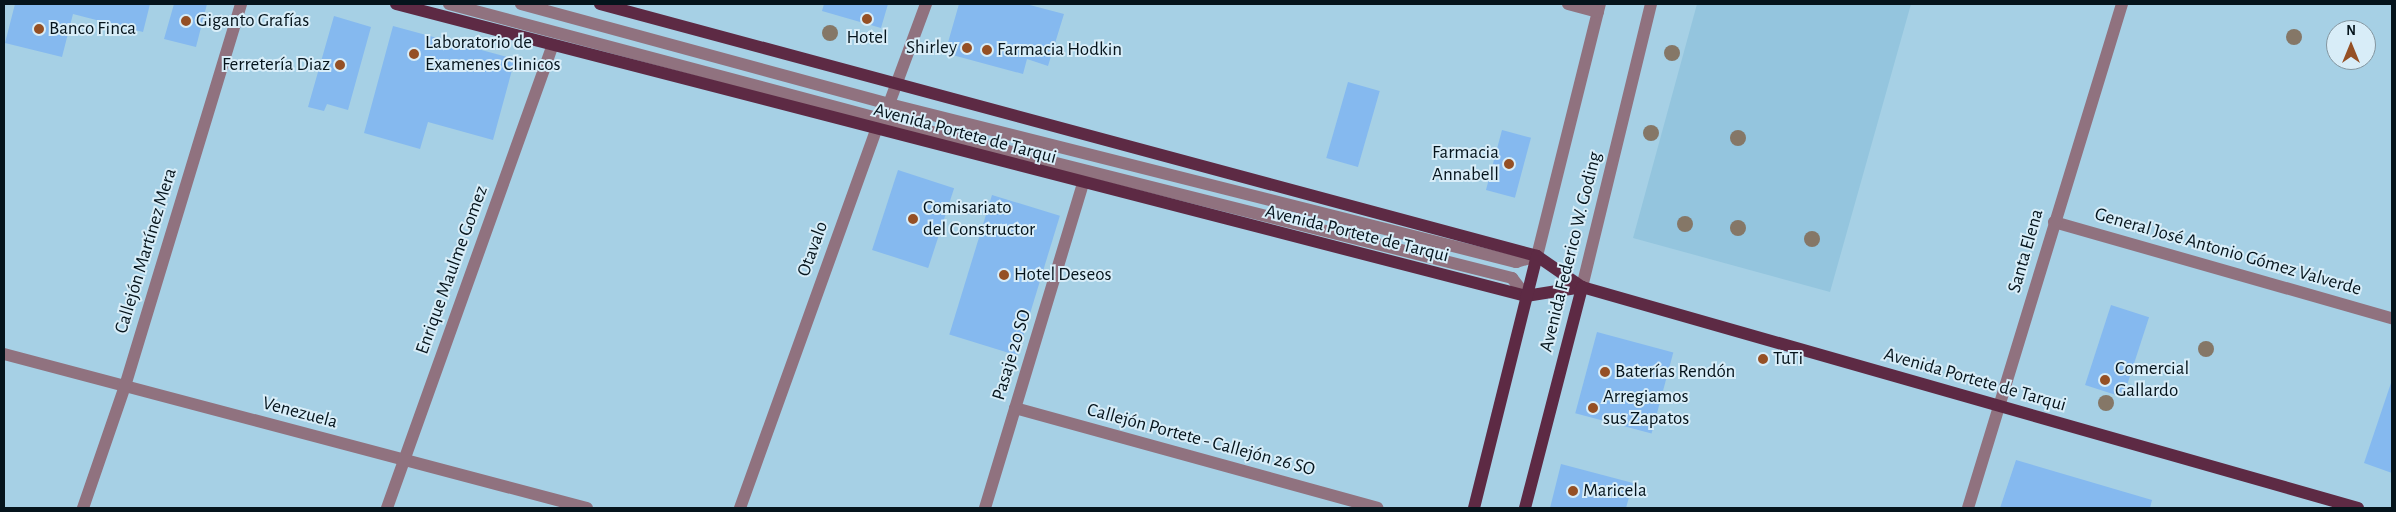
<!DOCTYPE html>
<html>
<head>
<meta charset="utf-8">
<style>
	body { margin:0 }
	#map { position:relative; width:2396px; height:512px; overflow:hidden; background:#a6d0e5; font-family:"Alegreya Sans",sans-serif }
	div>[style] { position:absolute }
	.built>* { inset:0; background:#94c5de }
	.building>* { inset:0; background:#85b9ef; transform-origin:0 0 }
	.minor>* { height:12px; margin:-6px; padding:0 6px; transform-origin:6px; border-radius:6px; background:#90727f }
	.major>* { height:12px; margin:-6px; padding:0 6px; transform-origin:6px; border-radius:6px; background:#5d2a44 }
	.trees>* { width:16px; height:16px; margin:-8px; border-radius:50%; background:#857767 }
	.dots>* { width:14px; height:14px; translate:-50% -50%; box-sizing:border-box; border:2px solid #d8edf8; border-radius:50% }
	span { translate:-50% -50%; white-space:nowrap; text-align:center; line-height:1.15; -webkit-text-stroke:4px #d8edf8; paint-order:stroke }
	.poi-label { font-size:19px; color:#05141c }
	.left { translate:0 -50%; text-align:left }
	.right { translate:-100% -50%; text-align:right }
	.street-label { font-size:19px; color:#05141c }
	.frame { position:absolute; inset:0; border:5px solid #05141c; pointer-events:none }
	.north { position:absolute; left:2326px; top:20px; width:50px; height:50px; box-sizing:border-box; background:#d8edf8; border:1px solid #8496a0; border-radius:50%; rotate:0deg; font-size:14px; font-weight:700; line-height:20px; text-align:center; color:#05141c }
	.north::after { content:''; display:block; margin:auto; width:18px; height:22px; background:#955025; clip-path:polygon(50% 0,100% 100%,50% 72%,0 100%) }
</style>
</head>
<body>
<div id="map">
	<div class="built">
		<div style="clip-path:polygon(1697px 4px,1911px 4px,1830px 292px,1633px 238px)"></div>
	</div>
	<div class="building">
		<div style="clip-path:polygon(15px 4px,150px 4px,143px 32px,73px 14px,62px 57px,5px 43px)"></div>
		<div style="clip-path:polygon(174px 4px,207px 4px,196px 47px,164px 39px)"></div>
		<div style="clip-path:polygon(824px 4px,888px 4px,881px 28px,822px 11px)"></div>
		<div style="clip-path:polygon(959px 4px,1026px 4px,1064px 14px,1048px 66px,1027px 59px,1023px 74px,945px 53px)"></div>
		<div style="clip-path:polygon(334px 16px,371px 27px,348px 110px,327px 104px,324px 111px,308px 107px)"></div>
		<div style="clip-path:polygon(393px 26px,515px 59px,493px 140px,428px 122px,420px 149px,364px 133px)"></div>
		<div style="left:1348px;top:82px;width:33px;height:79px;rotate:16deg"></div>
		<div style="left:1502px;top:130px;width:30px;height:62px;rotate:15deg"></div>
		<div style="left:898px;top:170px;width:59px;height:84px;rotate:18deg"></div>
		<div style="left:992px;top:195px;width:71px;height:146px;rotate:17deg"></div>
		<div style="left:2111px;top:305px;width:40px;height:84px;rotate:18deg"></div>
		<div style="left:1597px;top:332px;width:79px;height:84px;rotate:15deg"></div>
		<div style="clip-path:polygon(2392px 380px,2392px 473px,2364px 463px)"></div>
		<div style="clip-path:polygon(2016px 460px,2152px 500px,2150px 508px,2000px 508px)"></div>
		<div style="clip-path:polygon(1561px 464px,1633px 483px,1626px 508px,1550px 508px)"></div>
	</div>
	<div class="minor">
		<div style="left:449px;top:4px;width:447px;rotate:14.9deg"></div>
		<div style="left:881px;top:119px;width:651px;rotate:14.14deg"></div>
		<div style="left:1512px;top:278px;width:23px;rotate:52deg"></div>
		<div style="left:521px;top:4px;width:381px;rotate:15.2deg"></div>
		<div style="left:889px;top:104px;width:647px;rotate:14.14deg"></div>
		<div style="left:1516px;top:262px;width:22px;rotate:-16deg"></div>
		<div style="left:1537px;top:256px;width:260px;rotate:-76deg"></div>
		<div style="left:1568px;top:4px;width:31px;rotate:15deg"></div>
		<div style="left:2054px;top:222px;width:351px;rotate:15.9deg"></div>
		<div style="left:1582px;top:287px;width:291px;rotate:-76.3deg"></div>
		<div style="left:4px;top:354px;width:603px;rotate:14.8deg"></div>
		<div style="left:1015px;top:408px;width:376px;rotate:15.4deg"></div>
		<div style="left:83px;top:508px;width:129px;rotate:-71deg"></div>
		<div style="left:125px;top:386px;width:399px;rotate:-73.1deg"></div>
		<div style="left:387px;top:508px;width:492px;rotate:-70.3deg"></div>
		<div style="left:740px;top:508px;width:402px;rotate:-70.2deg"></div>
		<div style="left:876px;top:130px;width:29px;rotate:-63deg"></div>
		<div style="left:889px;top:104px;width:107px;rotate:-69.7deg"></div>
		<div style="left:985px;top:508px;width:338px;rotate:-73.2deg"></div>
		<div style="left:1968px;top:508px;width:527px;rotate:-73.01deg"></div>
	</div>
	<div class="major">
		<div style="left:396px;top:4px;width:1167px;rotate:14.49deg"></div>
		<div style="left:1526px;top:296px;width:57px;rotate:-9.1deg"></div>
		<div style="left:600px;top:4px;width:970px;rotate:15.05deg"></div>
		<div style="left:1537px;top:256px;width:55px;rotate:34.6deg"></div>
		<div style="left:1582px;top:287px;width:807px;rotate:15.9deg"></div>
		<div style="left:1474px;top:508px;width:260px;rotate:-76deg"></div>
		<div style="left:1525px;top:508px;width:228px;rotate:-75.5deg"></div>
	</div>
	<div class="trees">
		<div style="left:830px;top:33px"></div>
		<div style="left:2294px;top:37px"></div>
		<div style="left:1672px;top:53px"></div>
		<div style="left:1651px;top:133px"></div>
		<div style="left:1738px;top:138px"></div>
		<div style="left:1685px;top:224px"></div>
		<div style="left:1738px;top:228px"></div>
		<div style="left:1812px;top:239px"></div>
		<div style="left:2206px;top:349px"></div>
		<div style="left:2106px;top:403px"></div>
	</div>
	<div class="dots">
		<div style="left:867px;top:19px;background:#955025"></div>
		<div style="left:186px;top:21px;background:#955025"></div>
		<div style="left:39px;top:29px;background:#955025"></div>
		<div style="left:967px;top:48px;background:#955025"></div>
		<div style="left:987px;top:50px;background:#955025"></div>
		<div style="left:414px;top:54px;background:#955025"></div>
		<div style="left:340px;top:65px;background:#955025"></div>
		<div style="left:1509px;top:164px;background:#955025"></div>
		<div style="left:913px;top:219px;background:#955025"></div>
		<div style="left:1004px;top:275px;background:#955025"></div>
		<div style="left:1763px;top:359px;background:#955025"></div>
		<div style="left:1605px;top:372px;background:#955025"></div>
		<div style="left:2105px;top:380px;background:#955025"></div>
		<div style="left:1593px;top:408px;background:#955025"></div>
		<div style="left:1573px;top:491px;background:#955025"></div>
	</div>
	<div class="poi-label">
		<span class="left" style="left:196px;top:21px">Giganto Grafías</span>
		<span class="left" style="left:49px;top:29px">Banco Finca</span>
		<span style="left:867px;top:38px">Hotel</span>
		<span class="left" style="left:425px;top:54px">Laboratorio de<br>Examenes Clinicos</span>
		<span class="right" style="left:957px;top:48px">Shirley</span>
		<span class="left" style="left:997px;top:50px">Farmacia Hodkin</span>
		<span class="right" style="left:330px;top:65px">Ferretería Diaz</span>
		<span class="right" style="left:1499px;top:164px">Farmacia<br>Annabell</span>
		<span class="left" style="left:923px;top:219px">Comisariato<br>del Constructor</span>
		<span class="left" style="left:1014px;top:275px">Hotel Deseos</span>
		<span class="left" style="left:1773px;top:359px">TuTi</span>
		<span class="left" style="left:2115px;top:380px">Comercial<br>Gallardo</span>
		<span class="left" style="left:1615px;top:372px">Baterías Rendón</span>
		<span class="left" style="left:1603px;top:408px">Arregiamos<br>sus Zapatos</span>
		<span class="left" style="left:1583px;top:491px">Maricela</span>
	</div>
	<div class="street-label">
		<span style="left:965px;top:134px;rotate:15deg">Avenida Portete de Tarqui</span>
		<span style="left:1357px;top:234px;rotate:14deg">Avenida Portete de Tarqui</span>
		<span style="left:813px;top:249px;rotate:-70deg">Otavalo</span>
		<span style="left:146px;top:251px;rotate:-73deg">Callejón Martínez Mera</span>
		<span style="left:2026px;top:251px;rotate:-74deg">Santa Elena</span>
		<span style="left:1571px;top:252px;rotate:-76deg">Avenida Federico W. Goding</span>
		<span style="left:2228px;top:252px;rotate:16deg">General José Antonio Gómez Valverde</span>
		<span style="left:452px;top:270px;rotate:-70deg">Enrique Maulme Gomez</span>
		<span style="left:1012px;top:355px;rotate:-73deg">Pasaje 20 SO</span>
		<span style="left:1975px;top:380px;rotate:16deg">Avenida Portete de Tarqui</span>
		<span style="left:300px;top:413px;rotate:15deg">Venezuela</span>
		<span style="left:1201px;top:440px;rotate:15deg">Callejón Portete - Callejón 26 SO</span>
	</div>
	<div class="frame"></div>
	<div class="north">N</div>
</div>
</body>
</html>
